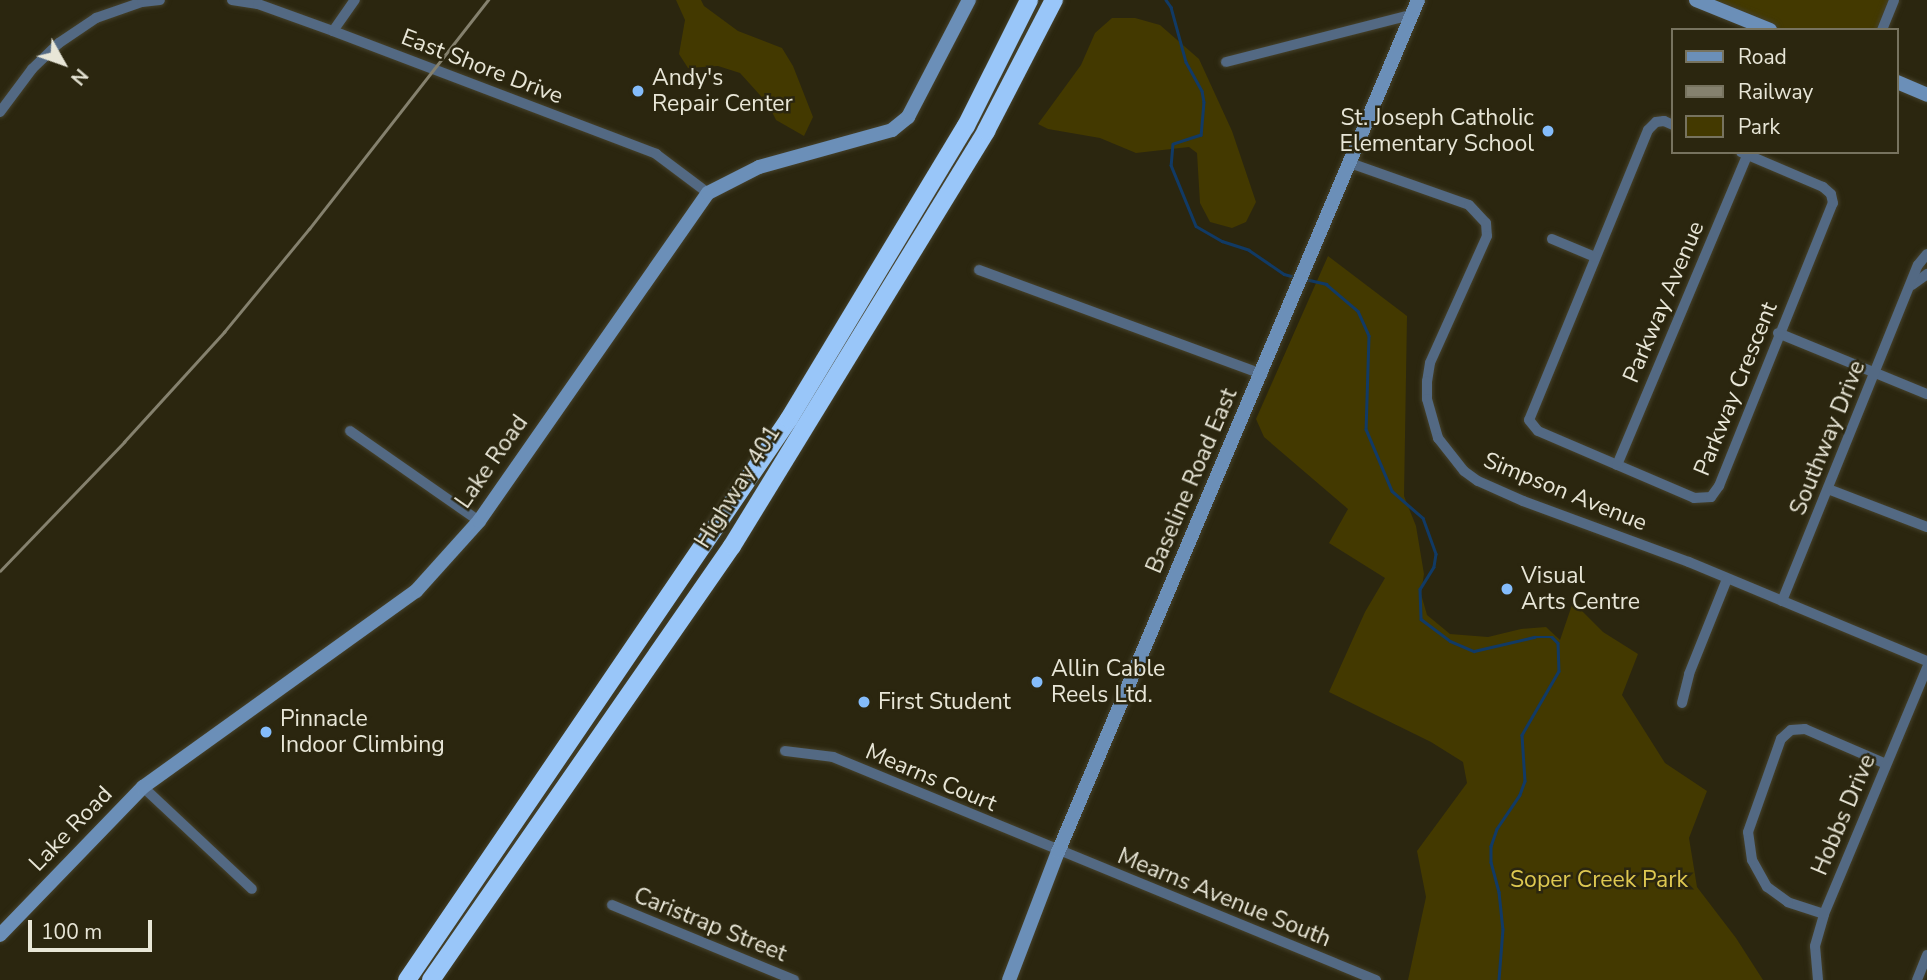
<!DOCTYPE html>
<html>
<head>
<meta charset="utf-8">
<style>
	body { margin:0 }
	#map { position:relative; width:1927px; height:980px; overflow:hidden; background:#2b260f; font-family:"Nunito Sans",sans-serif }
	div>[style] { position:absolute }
	.green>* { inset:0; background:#433900 }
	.stream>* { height:2.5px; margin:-1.25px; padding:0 1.25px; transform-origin:1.25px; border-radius:1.25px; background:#113a65 }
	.roads { filter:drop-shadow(0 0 2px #45412b) drop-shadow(0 0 2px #45412b) }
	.street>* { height:10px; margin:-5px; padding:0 5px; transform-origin:5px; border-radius:5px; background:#536983 }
	.secondary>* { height:14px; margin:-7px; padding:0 7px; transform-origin:7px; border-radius:7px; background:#6b8fb8 }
	.highway>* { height:18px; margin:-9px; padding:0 9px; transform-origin:9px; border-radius:9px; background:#99c6f9 }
	.rail>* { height:2.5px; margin:-1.25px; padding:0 1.25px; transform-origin:1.25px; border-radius:1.25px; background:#85816e }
	.dots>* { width:19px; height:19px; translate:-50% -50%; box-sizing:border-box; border:4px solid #2b260f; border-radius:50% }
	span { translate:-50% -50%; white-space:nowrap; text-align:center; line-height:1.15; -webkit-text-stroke:5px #2b260f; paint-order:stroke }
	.street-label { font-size:23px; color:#e8e6d7 }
	.poi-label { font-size:23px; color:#e8e6d7 }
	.left { translate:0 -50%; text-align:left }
	.right { translate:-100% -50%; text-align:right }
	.park-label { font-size:23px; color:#dec851 }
	.legend { position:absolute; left:1671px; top:28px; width:228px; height:126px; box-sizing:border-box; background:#2b260f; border:2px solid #77735f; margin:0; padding:9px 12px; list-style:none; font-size:21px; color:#e8e6d7 }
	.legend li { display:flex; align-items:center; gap:14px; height:35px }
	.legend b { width:35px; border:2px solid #77735f }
	.north { position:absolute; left:28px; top:28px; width:70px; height:70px; -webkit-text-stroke:5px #2b260f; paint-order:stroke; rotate:130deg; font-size:19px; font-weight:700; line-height:28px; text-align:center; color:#e8e6d7 }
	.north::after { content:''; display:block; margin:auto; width:24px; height:32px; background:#e8e6d7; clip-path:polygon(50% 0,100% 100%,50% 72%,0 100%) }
	.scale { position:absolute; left:28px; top:920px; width:124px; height:32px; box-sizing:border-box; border:4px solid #e8e6d7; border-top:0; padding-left:9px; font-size:21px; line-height:24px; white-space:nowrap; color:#e8e6d7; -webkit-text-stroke:5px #2b260f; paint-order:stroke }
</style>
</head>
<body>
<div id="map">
	<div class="green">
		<div style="clip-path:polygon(676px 0,701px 0,704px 6px,738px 31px,782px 48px,793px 66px,813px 117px,804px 136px,776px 120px,768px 104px,740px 73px,718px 66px,688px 68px,679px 54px,685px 20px)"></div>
		<div style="clip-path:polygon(1709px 0,1889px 0,1877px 30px,1782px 30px)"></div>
		<div style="clip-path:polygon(1112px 18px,1135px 18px,1160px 25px,1199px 59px,1232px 131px,1256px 202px,1246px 222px,1232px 228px,1210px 222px,1200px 203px,1197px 153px,1189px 147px,1136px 153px,1100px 138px,1048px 129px,1038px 124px,1081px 65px,1095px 33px)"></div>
		<div style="clip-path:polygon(1328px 256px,1407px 316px,1404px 496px,1416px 526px,1424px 574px,1421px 594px,1427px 615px,1450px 634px,1488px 637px,1521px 629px,1546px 627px,1560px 640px,1573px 602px,1603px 632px,1638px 654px,1622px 695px,1665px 763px,1707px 791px,1689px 838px,1697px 887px,1736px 938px,1763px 980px,1408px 980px,1426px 897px,1417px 851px,1467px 783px,1463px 762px,1431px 742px,1329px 692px,1365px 612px,1385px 578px,1329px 543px,1348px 509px,1264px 437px,1256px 419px)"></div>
	</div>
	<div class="stream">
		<div style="left:1166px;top:0;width:9px;rotate:54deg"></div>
		<div style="left:1171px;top:7px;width:57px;rotate:74.7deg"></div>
		<div style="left:1186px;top:62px;width:33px;rotate:61deg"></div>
		<div style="left:1202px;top:91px;width:11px;rotate:80deg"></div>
		<div style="left:1204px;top:102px;width:33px;rotate:95deg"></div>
		<div style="left:1201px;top:135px;width:29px;rotate:162deg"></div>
		<div style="left:1173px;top:144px;width:21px;rotate:95deg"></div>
		<div style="left:1171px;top:165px;width:66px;rotate:67.7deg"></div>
		<div style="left:1196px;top:226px;width:30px;rotate:30deg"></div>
		<div style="left:1222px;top:241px;width:28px;rotate:18deg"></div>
		<div style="left:1249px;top:250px;width:42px;rotate:34.4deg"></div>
		<div style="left:1284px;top:274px;width:11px;rotate:15deg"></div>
		<div style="left:1305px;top:279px;width:22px;rotate:13deg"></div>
		<div style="left:1326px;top:284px;width:42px;rotate:40.2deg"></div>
		<div style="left:1358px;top:311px;width:27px;rotate:66deg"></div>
		<div style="left:1369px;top:336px;width:93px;rotate:91.8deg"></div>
		<div style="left:1366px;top:429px;width:67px;rotate:67.2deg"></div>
		<div style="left:1392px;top:491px;width:41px;rotate:41.1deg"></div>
		<div style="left:1423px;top:518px;width:38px;rotate:70deg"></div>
		<div style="left:1436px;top:554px;width:13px;rotate:99deg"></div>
		<div style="left:1434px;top:567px;width:26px;rotate:122deg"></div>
		<div style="left:1420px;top:589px;width:30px;rotate:88deg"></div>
		<div style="left:1421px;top:619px;width:36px;rotate:37deg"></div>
		<div style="left:1450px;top:641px;width:26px;rotate:23deg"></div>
		<div style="left:1474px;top:651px;width:62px;rotate:-13.1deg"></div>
		<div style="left:1534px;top:637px;width:18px"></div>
		<div style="left:1552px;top:637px;width:8px;rotate:45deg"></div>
		<div style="left:1558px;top:643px;width:28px;rotate:88deg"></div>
		<div style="left:1559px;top:671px;width:74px;rotate:120deg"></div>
		<div style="left:1522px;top:735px;width:46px;rotate:86.3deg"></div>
		<div style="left:1525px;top:781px;width:15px;rotate:110deg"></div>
		<div style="left:1520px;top:795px;width:41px;rotate:124.1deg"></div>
		<div style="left:1497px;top:829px;width:18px;rotate:109deg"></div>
		<div style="left:1491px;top:846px;width:16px;rotate:90deg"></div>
		<div style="left:1491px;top:862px;width:31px;rotate:75deg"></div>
		<div style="left:1499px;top:892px;width:37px;rotate:84deg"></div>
		<div style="left:1503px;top:929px;width:51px;rotate:94.5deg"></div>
	</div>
	<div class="roads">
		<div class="street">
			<div style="left:232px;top:0;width:26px;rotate:9deg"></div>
			<div style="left:258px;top:4px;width:80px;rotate:19.8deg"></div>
			<div style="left:333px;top:31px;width:346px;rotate:20.8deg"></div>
			<div style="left:656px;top:154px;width:65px;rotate:36.9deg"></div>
			<div style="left:1882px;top:30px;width:32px;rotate:-68deg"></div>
			<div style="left:333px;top:31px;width:38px;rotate:-55deg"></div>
			<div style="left:1226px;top:62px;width:191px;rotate:-14.3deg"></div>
			<div style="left:0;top:112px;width:54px;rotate:-53.3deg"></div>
			<div style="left:32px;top:69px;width:37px;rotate:-44deg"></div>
			<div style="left:59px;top:43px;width:45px;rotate:-34deg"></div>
			<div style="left:96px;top:18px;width:49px;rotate:-19.2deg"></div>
			<div style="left:142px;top:2px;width:18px;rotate:-6deg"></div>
			<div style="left:1673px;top:125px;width:10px;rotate:-156deg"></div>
			<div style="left:1664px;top:121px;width:8px;rotate:173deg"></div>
			<div style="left:1656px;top:122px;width:11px;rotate:135deg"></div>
			<div style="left:1648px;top:130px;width:313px;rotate:112.3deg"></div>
			<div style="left:1529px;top:420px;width:14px;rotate:51deg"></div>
			<div style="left:1538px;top:431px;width:170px;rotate:23.2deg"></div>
			<div style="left:1694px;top:498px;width:17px;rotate:-3deg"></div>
			<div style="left:1711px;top:497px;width:14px;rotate:-54deg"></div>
			<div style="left:1719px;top:486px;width:305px;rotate:-68.1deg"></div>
			<div style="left:1833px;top:203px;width:9px;rotate:-103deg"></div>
			<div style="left:1831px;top:194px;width:11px;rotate:-139deg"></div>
			<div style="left:1823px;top:187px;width:89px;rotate:-156.9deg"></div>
			<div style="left:1350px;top:163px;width:126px;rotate:19.4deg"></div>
			<div style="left:1469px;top:205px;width:25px;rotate:47deg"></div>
			<div style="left:1486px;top:223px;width:13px;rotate:86deg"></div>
			<div style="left:1487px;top:236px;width:139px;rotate:114.2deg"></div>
			<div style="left:1430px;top:363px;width:18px;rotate:99deg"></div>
			<div style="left:1427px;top:381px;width:18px;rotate:90deg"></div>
			<div style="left:1427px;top:399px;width:41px;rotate:74.2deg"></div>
			<div style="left:1438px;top:438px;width:42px;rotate:51.8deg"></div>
			<div style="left:1464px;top:471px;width:17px;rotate:36deg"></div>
			<div style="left:1478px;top:481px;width:49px;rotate:24deg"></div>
			<div style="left:1523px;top:501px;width:177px;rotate:20.2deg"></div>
			<div style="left:1689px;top:562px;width:258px;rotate:22.6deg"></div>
			<div style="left:1552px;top:239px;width:47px;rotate:22.7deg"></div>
			<div style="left:979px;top:270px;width:302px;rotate:20.2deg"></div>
			<div style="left:1912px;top:285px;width:19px;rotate:-36deg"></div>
			<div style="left:1778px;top:333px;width:161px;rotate:22.3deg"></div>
			<div style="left:350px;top:431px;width:157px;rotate:34.9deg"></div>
			<div style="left:1617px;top:465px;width:336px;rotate:-67.2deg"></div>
			<div style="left:1828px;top:489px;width:106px;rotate:21deg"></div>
			<div style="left:1782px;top:601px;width:362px;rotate:-68deg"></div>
			<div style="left:1918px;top:265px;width:14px;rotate:-51deg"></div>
			<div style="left:1682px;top:703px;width:30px;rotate:-76deg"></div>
			<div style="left:1689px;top:674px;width:102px;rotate:-68.2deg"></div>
			<div style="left:785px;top:751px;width:48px;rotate:7.1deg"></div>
			<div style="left:833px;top:757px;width:587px;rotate:22.33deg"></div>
			<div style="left:143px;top:787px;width:149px;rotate:43.1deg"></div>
			<div style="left:612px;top:905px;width:197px;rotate:22.4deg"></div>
			<div style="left:1824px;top:914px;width:38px;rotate:-162deg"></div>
			<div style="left:1788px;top:902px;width:26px;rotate:-144deg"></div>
			<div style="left:1767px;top:887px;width:31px;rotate:-119deg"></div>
			<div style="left:1752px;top:860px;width:28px;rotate:-98deg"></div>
			<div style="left:1748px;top:832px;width:99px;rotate:-70.5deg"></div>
			<div style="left:1781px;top:739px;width:13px;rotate:-42deg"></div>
			<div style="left:1791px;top:730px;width:14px;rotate:-4deg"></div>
			<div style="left:1805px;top:729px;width:88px;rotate:23.4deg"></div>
			<div style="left:1818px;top:980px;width:34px;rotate:-95deg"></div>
			<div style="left:1815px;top:946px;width:33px;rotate:-74deg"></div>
			<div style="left:1824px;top:914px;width:267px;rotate:-67.3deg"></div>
			<div style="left:1917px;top:980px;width:27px;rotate:-68deg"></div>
		</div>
		<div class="secondary">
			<div style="left:1696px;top:0;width:80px;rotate:22.1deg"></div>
			<div style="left:1897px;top:82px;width:33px;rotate:23deg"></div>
			<div style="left:0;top:935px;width:206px;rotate:-46deg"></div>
			<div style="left:143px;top:787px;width:336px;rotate:-35.7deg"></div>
			<div style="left:416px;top:591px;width:94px;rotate:-48deg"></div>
			<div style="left:479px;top:521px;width:400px;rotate:-55.1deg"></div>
			<div style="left:708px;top:193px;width:57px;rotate:-27deg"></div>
			<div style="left:759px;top:167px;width:138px;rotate:-15.5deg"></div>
			<div style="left:892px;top:130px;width:21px;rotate:-39deg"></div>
			<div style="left:908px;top:117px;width:132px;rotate:-62.5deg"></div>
			<div style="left:1009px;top:980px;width:137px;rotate:-69.1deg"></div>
			<div style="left:1058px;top:852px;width:925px;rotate:-67.09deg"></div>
		</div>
		<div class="highway">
			<div style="left:407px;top:980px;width:679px;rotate:-55.75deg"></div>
			<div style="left:789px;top:419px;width:342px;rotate:-58.9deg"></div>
			<div style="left:966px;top:126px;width:141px;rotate:-63.4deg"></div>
			<div style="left:431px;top:980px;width:528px;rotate:-55.26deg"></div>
			<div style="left:732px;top:546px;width:487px;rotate:-58.5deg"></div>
			<div style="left:986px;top:131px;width:148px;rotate:-62.6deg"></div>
		</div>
	</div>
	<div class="rail">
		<div style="left:0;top:571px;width:179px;rotate:-46.1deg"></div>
		<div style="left:124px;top:442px;width:149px;rotate:-47.7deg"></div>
		<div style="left:224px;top:332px;width:134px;rotate:-50.5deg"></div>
		<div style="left:309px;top:229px;width:291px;rotate:-52deg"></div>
	</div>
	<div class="dots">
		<div style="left:638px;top:91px;background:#84bcfb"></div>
		<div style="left:1548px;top:131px;background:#84bcfb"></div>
		<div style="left:1507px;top:589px;background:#84bcfb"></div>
		<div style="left:1037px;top:682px;background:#84bcfb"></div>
		<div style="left:864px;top:702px;background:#84bcfb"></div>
		<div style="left:266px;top:732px;background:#84bcfb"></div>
	</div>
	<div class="street-label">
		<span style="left:482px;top:67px;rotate:21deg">East Shore Drive</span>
		<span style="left:1664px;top:302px;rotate:-67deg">Parkway Avenue</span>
		<span style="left:1736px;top:389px;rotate:-68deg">Parkway Crescent</span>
		<span style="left:1828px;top:438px;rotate:-68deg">Southway Drive</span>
		<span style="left:492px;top:462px;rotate:-55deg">Lake Road</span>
		<span style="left:1192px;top:481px;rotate:-67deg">Baseline Road East</span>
		<span style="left:738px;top:487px;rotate:-58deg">Highway 401</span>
		<span style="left:1565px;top:492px;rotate:22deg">Simpson Avenue</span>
		<span style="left:931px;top:778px;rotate:23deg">Mearns Court</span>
		<span style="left:1844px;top:815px;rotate:-67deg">Hobbs Drive</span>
		<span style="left:71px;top:829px;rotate:-46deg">Lake Road</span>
		<span style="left:1224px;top:898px;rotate:22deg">Mearns Avenue South</span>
		<span style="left:710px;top:925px;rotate:22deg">Caristrap Street</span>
	</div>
	<div class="poi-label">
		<span class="left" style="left:652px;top:91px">Andy's<br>Repair Center</span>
		<span class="right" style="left:1534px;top:131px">St. Joseph Catholic<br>Elementary School</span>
		<span class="left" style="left:1521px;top:589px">Visual<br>Arts Centre</span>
		<span class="left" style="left:1051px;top:682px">Allin Cable<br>Reels Ltd.</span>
		<span class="left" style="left:878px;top:702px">First Student</span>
		<span class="left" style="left:280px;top:732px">Pinnacle<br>Indoor Climbing</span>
	</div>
	<div class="park-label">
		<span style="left:1599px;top:880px">Soper Creek Park</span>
	</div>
	<ul class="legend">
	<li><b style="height:9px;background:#6b8fb8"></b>Road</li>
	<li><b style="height:9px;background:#85816e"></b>Railway</li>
	<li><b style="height:19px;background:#433900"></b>Park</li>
	</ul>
	<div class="north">N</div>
	<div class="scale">100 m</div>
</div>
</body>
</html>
